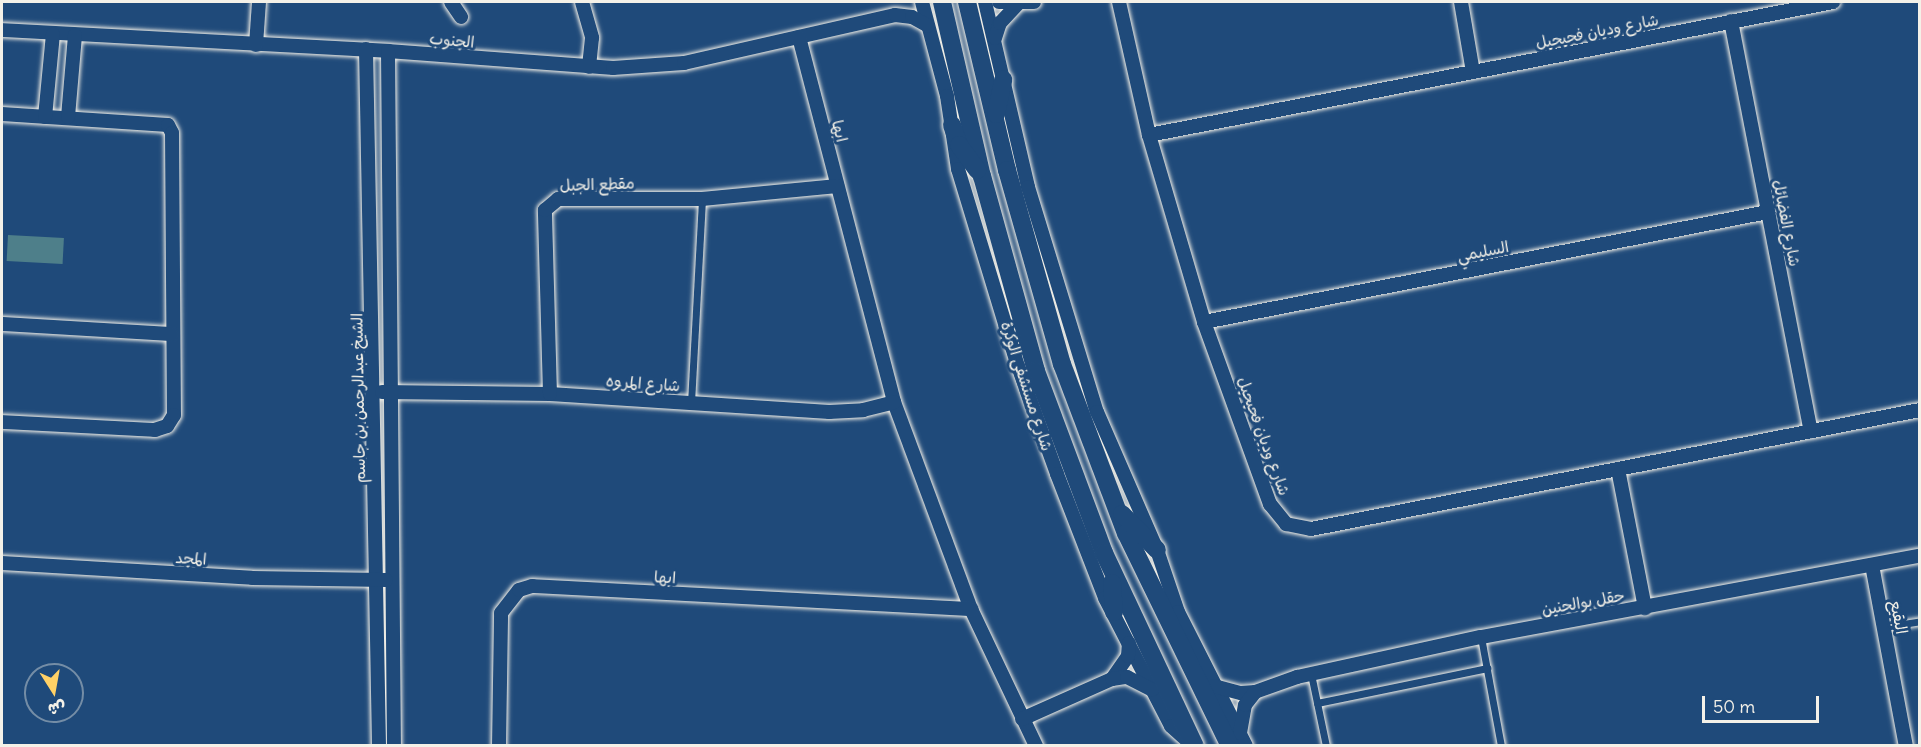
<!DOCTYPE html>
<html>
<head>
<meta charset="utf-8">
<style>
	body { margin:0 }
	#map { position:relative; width:1921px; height:747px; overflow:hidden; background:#1f4a7a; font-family:Delius,"Playpen Sans Arabic",sans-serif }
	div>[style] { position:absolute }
	.green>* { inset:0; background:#4e7f8a; transform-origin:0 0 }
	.roads { filter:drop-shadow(0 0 2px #f4f1e8) drop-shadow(0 0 2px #f4f1e8) }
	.lane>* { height:7px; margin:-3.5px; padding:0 3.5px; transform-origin:3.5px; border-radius:3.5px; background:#1f4a7a }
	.street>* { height:14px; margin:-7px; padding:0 7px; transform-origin:7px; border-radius:7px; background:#1f4a7a }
	.secondary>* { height:18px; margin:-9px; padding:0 9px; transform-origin:9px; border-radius:9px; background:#1f4a7a }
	span { translate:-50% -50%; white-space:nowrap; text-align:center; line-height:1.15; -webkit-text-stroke:6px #1f4a7a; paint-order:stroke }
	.street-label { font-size:16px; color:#f4f1e8 }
	.frame { position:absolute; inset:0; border:3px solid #f4f1e8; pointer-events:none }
	.north { position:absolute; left:24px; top:663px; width:60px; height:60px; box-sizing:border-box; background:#1f4a7a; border:2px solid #748da6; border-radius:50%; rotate:169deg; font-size:16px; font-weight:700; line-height:24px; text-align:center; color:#f4f1e8 }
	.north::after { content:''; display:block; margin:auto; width:21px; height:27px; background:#ffd166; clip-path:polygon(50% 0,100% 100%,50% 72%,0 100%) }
	.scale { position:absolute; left:1702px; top:696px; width:117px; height:27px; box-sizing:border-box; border:3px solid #f4f1e8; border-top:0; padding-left:8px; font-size:18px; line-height:21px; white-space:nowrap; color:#f4f1e8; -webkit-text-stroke:4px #1f4a7a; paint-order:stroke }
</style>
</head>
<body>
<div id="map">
	<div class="green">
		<div style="left:8px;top:235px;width:56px;height:26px;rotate:3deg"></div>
	</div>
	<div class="roads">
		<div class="lane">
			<div style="left:691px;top:403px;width:204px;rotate:-86.9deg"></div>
			<div style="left:1884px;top:627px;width:36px;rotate:-9deg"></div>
			<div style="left:1481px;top:637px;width:111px;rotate:79.6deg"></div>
			<div style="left:1311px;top:674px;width:74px;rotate:78.2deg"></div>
			<div style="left:1317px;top:703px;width:174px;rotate:-11.6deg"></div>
		</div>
		<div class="street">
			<div style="left:451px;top:2px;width:18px;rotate:56deg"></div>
			<div style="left:582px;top:2px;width:37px;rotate:74deg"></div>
			<div style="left:592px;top:38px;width:29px;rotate:96deg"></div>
			<div style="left:922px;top:2px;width:97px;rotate:75.1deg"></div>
			<div style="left:947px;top:96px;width:74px;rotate:81.4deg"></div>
			<div style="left:958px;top:169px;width:206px;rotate:73.1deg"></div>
			<div style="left:1018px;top:366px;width:115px;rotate:70.1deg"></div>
			<div style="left:1057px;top:474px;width:133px;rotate:68.8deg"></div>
			<div style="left:1105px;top:598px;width:144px;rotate:62.7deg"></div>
			<div style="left:1171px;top:726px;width:30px;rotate:42deg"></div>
			<div style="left:985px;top:2px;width:190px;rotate:76.9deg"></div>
			<div style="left:1028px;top:187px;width:235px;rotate:73deg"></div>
			<div style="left:1097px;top:412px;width:150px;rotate:66.5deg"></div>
			<div style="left:1157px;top:550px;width:65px;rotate:71.3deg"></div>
			<div style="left:1178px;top:612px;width:150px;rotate:63.1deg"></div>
			<div style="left:999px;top:2px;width:35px"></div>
			<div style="left:1119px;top:2px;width:136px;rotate:77.3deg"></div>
			<div style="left:1149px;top:135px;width:195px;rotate:73.6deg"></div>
			<div style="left:1204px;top:322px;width:194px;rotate:70.1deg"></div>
			<div style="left:1270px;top:504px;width:26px;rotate:51deg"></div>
			<div style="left:1286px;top:524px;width:25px;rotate:11deg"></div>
			<div style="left:1311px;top:529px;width:621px;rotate:-11.06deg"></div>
			<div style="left:1461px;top:2px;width:71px;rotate:80.3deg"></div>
			<div style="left:1731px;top:21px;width:418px;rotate:79deg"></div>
			<div style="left:2px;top:30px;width:387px;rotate:3.1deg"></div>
			<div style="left:388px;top:51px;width:226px;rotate:4.3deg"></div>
			<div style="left:613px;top:68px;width:71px;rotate:-4deg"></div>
			<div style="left:684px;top:63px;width:216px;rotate:-12.8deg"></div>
			<div style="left:895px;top:15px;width:17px;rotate:7deg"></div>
			<div style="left:912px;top:17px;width:18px;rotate:29deg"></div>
			<div style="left:799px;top:37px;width:377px;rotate:75.4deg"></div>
			<div style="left:894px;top:402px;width:221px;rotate:69.6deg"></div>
			<div style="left:971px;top:609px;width:152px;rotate:64.6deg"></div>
			<div style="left:995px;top:38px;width:16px;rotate:-72deg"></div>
			<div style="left:1000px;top:23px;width:26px;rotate:-47deg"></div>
			<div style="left:256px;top:45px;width:43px;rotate:-86deg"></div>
			<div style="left:366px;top:49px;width:697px;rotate:88.93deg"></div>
			<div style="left:388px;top:51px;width:695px;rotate:89.51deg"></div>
			<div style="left:2px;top:114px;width:166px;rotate:3.8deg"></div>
			<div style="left:168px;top:125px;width:9px;rotate:63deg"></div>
			<div style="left:172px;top:133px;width:282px;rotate:89.6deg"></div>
			<div style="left:174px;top:415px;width:13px;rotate:122deg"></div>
			<div style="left:167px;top:426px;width:13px;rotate:162deg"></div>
			<div style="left:155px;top:430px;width:153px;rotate:-177deg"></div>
			<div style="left:45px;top:117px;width:83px;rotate:-84.5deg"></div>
			<div style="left:68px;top:117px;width:82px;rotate:-85.1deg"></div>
			<div style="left:1149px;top:135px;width:697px;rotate:-11deg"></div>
			<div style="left:1204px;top:322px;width:575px;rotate:-11.04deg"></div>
			<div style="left:2px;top:324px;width:170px;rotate:3.4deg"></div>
			<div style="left:382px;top:392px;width:168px;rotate:0.7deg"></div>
			<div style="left:550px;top:394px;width:280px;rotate:3.7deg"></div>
			<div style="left:829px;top:412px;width:34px;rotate:-3deg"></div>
			<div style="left:863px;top:410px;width:32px;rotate:-14deg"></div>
			<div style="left:550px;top:394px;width:184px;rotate:-91.6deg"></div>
			<div style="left:545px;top:210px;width:17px;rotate:-40deg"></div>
			<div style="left:558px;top:199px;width:144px"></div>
			<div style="left:702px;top:199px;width:136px;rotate:-5.5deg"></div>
			<div style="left:1618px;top:469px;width:142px;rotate:79deg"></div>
			<div style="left:2px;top:563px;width:250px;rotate:3.4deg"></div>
			<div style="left:252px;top:578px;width:134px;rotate:0.9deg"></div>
			<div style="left:1872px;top:565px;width:184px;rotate:79.4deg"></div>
			<div style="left:1112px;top:679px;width:28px;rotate:-55deg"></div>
			<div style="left:1128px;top:656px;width:13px;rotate:-86deg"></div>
			<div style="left:1214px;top:686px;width:28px;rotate:15deg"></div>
			<div style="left:1241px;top:693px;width:14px;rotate:-4deg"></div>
			<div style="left:1255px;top:692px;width:45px;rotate:-19.7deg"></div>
			<div style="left:1297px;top:677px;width:188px;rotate:-12.3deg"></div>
			<div style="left:1481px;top:637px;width:446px;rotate:-10.5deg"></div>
			<div style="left:1022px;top:719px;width:98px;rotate:-24deg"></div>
			<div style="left:1112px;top:679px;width:15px;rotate:-8deg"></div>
			<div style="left:1127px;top:677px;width:28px;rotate:27deg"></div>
			<div style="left:1240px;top:733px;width:28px;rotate:-80deg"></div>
			<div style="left:1245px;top:705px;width:16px;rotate:-52deg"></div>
			<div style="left:499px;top:746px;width:133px;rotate:-89.1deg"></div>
			<div style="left:501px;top:613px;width:29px;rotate:-52deg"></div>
			<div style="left:519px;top:590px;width:14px;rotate:-17deg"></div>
			<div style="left:532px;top:586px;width:440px;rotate:3deg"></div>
		</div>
		<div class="secondary">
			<div style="left:942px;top:2px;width:179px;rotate:77.1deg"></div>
			<div style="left:982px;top:176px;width:202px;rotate:74.5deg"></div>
			<div style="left:1036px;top:371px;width:194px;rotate:69.5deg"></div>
			<div style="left:1104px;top:553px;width:213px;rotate:64.8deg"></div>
			<div style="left:967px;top:2px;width:173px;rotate:76.6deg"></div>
			<div style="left:1007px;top:170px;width:202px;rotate:74.2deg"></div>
			<div style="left:1062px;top:364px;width:181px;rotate:69.3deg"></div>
			<div style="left:1126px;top:533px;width:237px;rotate:64deg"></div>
			<div style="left:996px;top:114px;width:35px;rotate:-78deg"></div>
			<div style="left:952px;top:125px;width:21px;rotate:71deg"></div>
			<div style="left:959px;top:145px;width:31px;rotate:54deg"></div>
			<div style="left:1122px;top:514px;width:50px;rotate:45.8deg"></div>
			<div style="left:1112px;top:583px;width:29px;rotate:86deg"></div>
		</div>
	</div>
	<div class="street-label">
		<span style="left:1597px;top:31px;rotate:-11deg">شارع وديان فحيحيل</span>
		<span style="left:452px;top:40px;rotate:5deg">الجنوب</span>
		<span style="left:840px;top:131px;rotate:76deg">ابها</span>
		<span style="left:597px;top:184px;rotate:-2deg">مقطع الجبل</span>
		<span style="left:1787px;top:223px;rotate:79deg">شارع الفضائل</span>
		<span style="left:1483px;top:251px;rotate:-11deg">السليمي</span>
		<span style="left:643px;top:383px;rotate:4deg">شارع المروه</span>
		<span style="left:1027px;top:386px;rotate:72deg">شارع مستشفى الوكرة</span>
		<span style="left:358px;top:398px;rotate:-91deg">الشيخ عبدالرحمن بن جاسم</span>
		<span style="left:1264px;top:436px;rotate:70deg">شارع وديان فحيحيل</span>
		<span style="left:191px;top:558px;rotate:3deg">المجد</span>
		<span style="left:665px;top:577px;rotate:3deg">ابها</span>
		<span style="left:1583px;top:602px;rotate:-10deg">حقل بوالحنين</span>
		<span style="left:1899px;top:617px;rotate:79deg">البقيع</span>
	</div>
	<div class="frame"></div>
	<div class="north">ش</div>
	<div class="scale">50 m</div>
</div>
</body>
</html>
